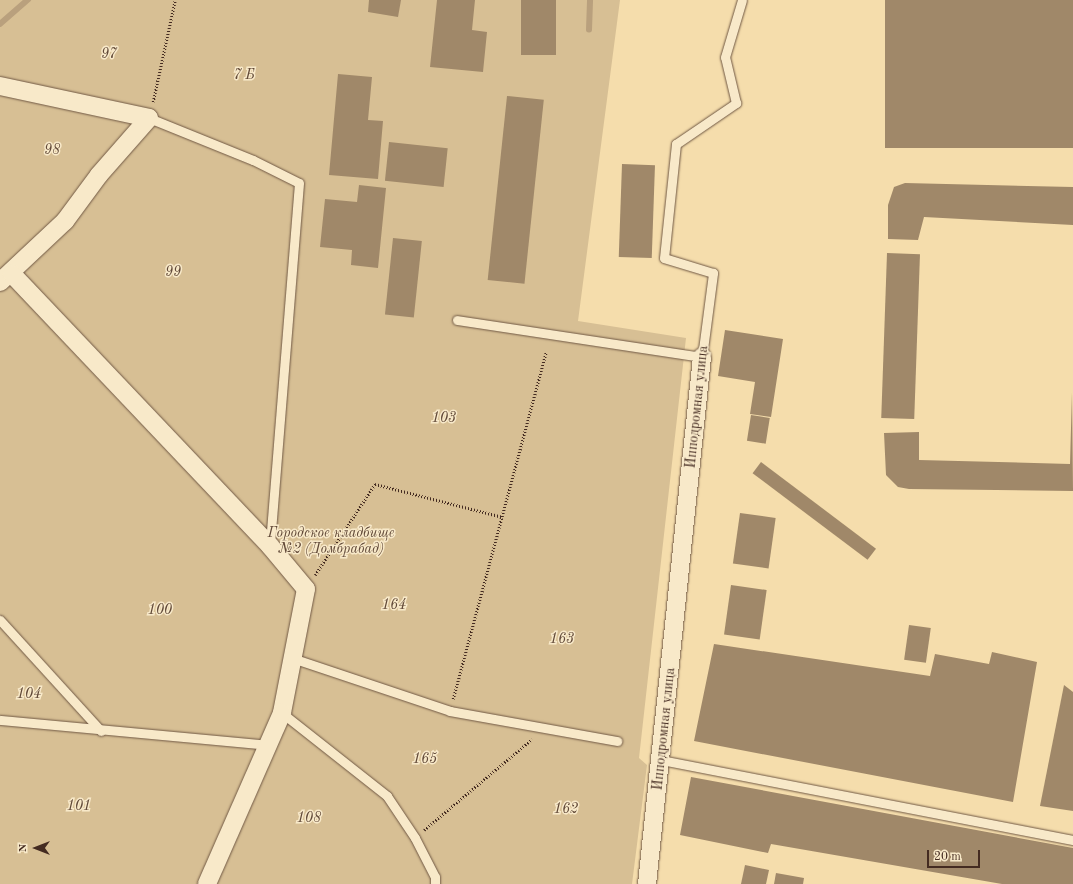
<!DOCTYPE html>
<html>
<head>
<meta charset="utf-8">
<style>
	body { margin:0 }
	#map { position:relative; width:1073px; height:884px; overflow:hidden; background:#f5ddac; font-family:"Old Standard TT",serif }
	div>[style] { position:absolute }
	.green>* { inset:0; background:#d7bf94 }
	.stream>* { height:5.5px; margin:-2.75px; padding:0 2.75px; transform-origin:2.75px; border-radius:2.75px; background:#b9a07d }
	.building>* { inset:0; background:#a08869; transform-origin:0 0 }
	.path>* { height:2.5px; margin-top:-1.25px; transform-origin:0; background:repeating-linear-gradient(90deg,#442b21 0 1px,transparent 0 3px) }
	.roads { filter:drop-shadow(0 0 1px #705844) drop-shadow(0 0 1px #705844) }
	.service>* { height:9px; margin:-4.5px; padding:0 4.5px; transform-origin:4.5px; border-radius:4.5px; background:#f8e9c9 }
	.minor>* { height:18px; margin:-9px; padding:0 9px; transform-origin:9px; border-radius:9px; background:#f8e9c9 }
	span { translate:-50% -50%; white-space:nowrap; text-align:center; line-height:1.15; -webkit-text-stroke:3px #f8e9c9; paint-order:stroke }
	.park-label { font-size:14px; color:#614938; font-style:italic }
	.street-label { font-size:14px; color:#442b21 }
	.north { position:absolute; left:16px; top:828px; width:40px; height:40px; -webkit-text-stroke:3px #f8e9c9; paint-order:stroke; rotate:270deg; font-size:11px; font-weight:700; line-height:16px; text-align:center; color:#442b21 }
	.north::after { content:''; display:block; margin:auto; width:14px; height:18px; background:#442b21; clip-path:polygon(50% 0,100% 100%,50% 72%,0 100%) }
	.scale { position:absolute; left:927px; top:850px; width:53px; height:18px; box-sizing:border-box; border:2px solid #442b21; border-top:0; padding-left:5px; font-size:12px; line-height:14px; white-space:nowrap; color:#442b21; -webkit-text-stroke:3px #f8e9c9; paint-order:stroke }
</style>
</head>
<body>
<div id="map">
	<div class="green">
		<div style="clip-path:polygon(0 0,620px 0,578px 321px,686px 338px,639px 758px,647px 765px,632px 884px,0 884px)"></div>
	</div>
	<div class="stream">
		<div style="left:0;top:24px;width:37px;rotate:-41deg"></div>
		<div style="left:589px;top:30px;width:30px;rotate:-88deg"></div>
	</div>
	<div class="building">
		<div style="clip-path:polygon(369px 0,401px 0,398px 17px,368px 12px)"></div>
		<div style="clip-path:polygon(437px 0,475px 0,472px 30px,487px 32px,483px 72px,430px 67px)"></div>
		<div style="left:521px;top:0;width:35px;height:55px"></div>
		<div style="left:885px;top:0;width:188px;height:148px"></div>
		<div style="clip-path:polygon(338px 74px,372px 77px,368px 120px,383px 121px,378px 179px,329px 175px)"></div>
		<div style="left:507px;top:96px;width:37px;height:185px;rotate:6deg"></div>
		<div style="left:389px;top:142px;width:59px;height:39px;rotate:6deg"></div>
		<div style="left:622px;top:164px;width:33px;height:93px;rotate:2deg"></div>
		<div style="clip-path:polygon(905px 183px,1073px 187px,1073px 225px,924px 217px,918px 240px,888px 239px,888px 205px,894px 187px)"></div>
		<div style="clip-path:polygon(359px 185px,386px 188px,378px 268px,351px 265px,352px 250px,320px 247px,325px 199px,357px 202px)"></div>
		<div style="left:393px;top:238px;width:29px;height:77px;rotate:6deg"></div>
		<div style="left:887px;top:253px;width:33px;height:165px;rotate:2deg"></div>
		<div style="clip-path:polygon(725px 330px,783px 339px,771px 417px,750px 414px,755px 382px,718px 376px)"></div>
		<div style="clip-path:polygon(1072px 392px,1073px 491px,909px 489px,898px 487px,886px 475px,884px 433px,919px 432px,919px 460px,1070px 464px)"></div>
		<div style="left:751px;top:415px;width:19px;height:26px;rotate:9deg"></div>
		<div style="left:761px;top:462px;width:144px;height:14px;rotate:37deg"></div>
		<div style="left:740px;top:513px;width:36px;height:51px;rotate:8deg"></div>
		<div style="left:731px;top:585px;width:36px;height:50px;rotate:8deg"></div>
		<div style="left:909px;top:625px;width:22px;height:35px;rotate:8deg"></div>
		<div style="clip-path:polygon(714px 644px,930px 676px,935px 654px,989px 664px,992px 652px,1037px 662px,1013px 802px,694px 741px)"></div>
		<div style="clip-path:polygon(1064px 685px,1073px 692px,1073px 811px,1040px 806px)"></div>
		<div style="clip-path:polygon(691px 777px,1073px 848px,1073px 884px,1002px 884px,771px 844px,768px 853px,680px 835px)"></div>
		<div style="clip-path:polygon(745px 865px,769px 870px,766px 884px,741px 884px)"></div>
		<div style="clip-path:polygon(776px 873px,804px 878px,803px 884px,774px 884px)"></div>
	</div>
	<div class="path">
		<div style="left:153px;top:102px;width:104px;rotate:-77.8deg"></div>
		<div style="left:315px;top:575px;width:109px;rotate:-56.6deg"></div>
		<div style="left:375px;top:484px;width:132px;rotate:14.5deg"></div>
		<div style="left:453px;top:699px;width:359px;rotate:-75deg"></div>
		<div style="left:424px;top:830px;width:141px;rotate:-40.1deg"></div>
	</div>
	<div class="roads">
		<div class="service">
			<div style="left:149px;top:118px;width:112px;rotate:22deg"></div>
			<div style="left:253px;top:160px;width:51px;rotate:26.6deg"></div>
			<div style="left:299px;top:183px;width:364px;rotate:94.6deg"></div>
			<div style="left:457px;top:320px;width:248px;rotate:8.6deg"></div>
			<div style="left:702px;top:357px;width:85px;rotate:-82.5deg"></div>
			<div style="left:713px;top:273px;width:51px;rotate:-163deg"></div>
			<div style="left:664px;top:258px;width:115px;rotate:-84deg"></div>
			<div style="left:676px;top:144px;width:73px;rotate:-34.3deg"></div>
			<div style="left:736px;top:103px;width:47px;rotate:-103.4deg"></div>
			<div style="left:725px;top:57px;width:59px;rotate:-73.4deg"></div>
			<div style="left:0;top:620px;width:150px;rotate:47.7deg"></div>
			<div style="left:292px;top:658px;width:167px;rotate:18.5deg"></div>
			<div style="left:450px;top:711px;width:170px;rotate:10.2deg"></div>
			<div style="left:282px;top:713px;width:134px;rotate:38.3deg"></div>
			<div style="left:387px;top:796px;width:50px;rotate:56.3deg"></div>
			<div style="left:415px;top:838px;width:44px;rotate:62.9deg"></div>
			<div style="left:435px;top:877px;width:7px;rotate:90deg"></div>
			<div style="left:0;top:720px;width:269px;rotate:5.3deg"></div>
			<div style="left:661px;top:760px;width:420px;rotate:11deg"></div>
		</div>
		<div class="minor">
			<div style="left:0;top:86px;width:152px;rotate:12.1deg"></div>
			<div style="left:149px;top:118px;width:76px;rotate:131.3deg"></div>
			<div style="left:99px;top:175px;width:57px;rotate:126.5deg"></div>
			<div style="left:65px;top:221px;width:89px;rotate:136.8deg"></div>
			<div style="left:12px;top:274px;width:375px;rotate:46.5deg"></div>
			<div style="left:270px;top:546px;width:56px;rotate:50.1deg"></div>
			<div style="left:306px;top:589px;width:126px;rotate:101deg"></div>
			<div style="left:282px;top:713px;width:187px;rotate:113.7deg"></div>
			<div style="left:647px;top:884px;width:530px;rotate:-84.04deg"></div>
		</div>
	</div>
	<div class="park-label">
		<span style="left:109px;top:54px">97</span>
		<span style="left:244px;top:75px">7 Б</span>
		<span style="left:52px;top:150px">98</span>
		<span style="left:173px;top:272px">99</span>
		<span style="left:444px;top:418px">103</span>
		<span style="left:331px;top:541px">Городское кладбище<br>№2 (Домбрабад)</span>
		<span style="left:394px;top:605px">164</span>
		<span style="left:160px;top:610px">100</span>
		<span style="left:562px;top:639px">163</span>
		<span style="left:29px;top:694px">104</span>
		<span style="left:425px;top:759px">165</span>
		<span style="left:79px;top:806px">101</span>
		<span style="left:566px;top:809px">162</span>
		<span style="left:309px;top:818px">108</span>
	</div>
	<div class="street-label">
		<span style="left:697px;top:407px;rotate:-84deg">Ипподромная улица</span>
		<span style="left:664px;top:729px;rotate:-84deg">Ипподромная улица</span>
	</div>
	<div class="north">N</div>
	<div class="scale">20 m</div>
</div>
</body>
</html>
